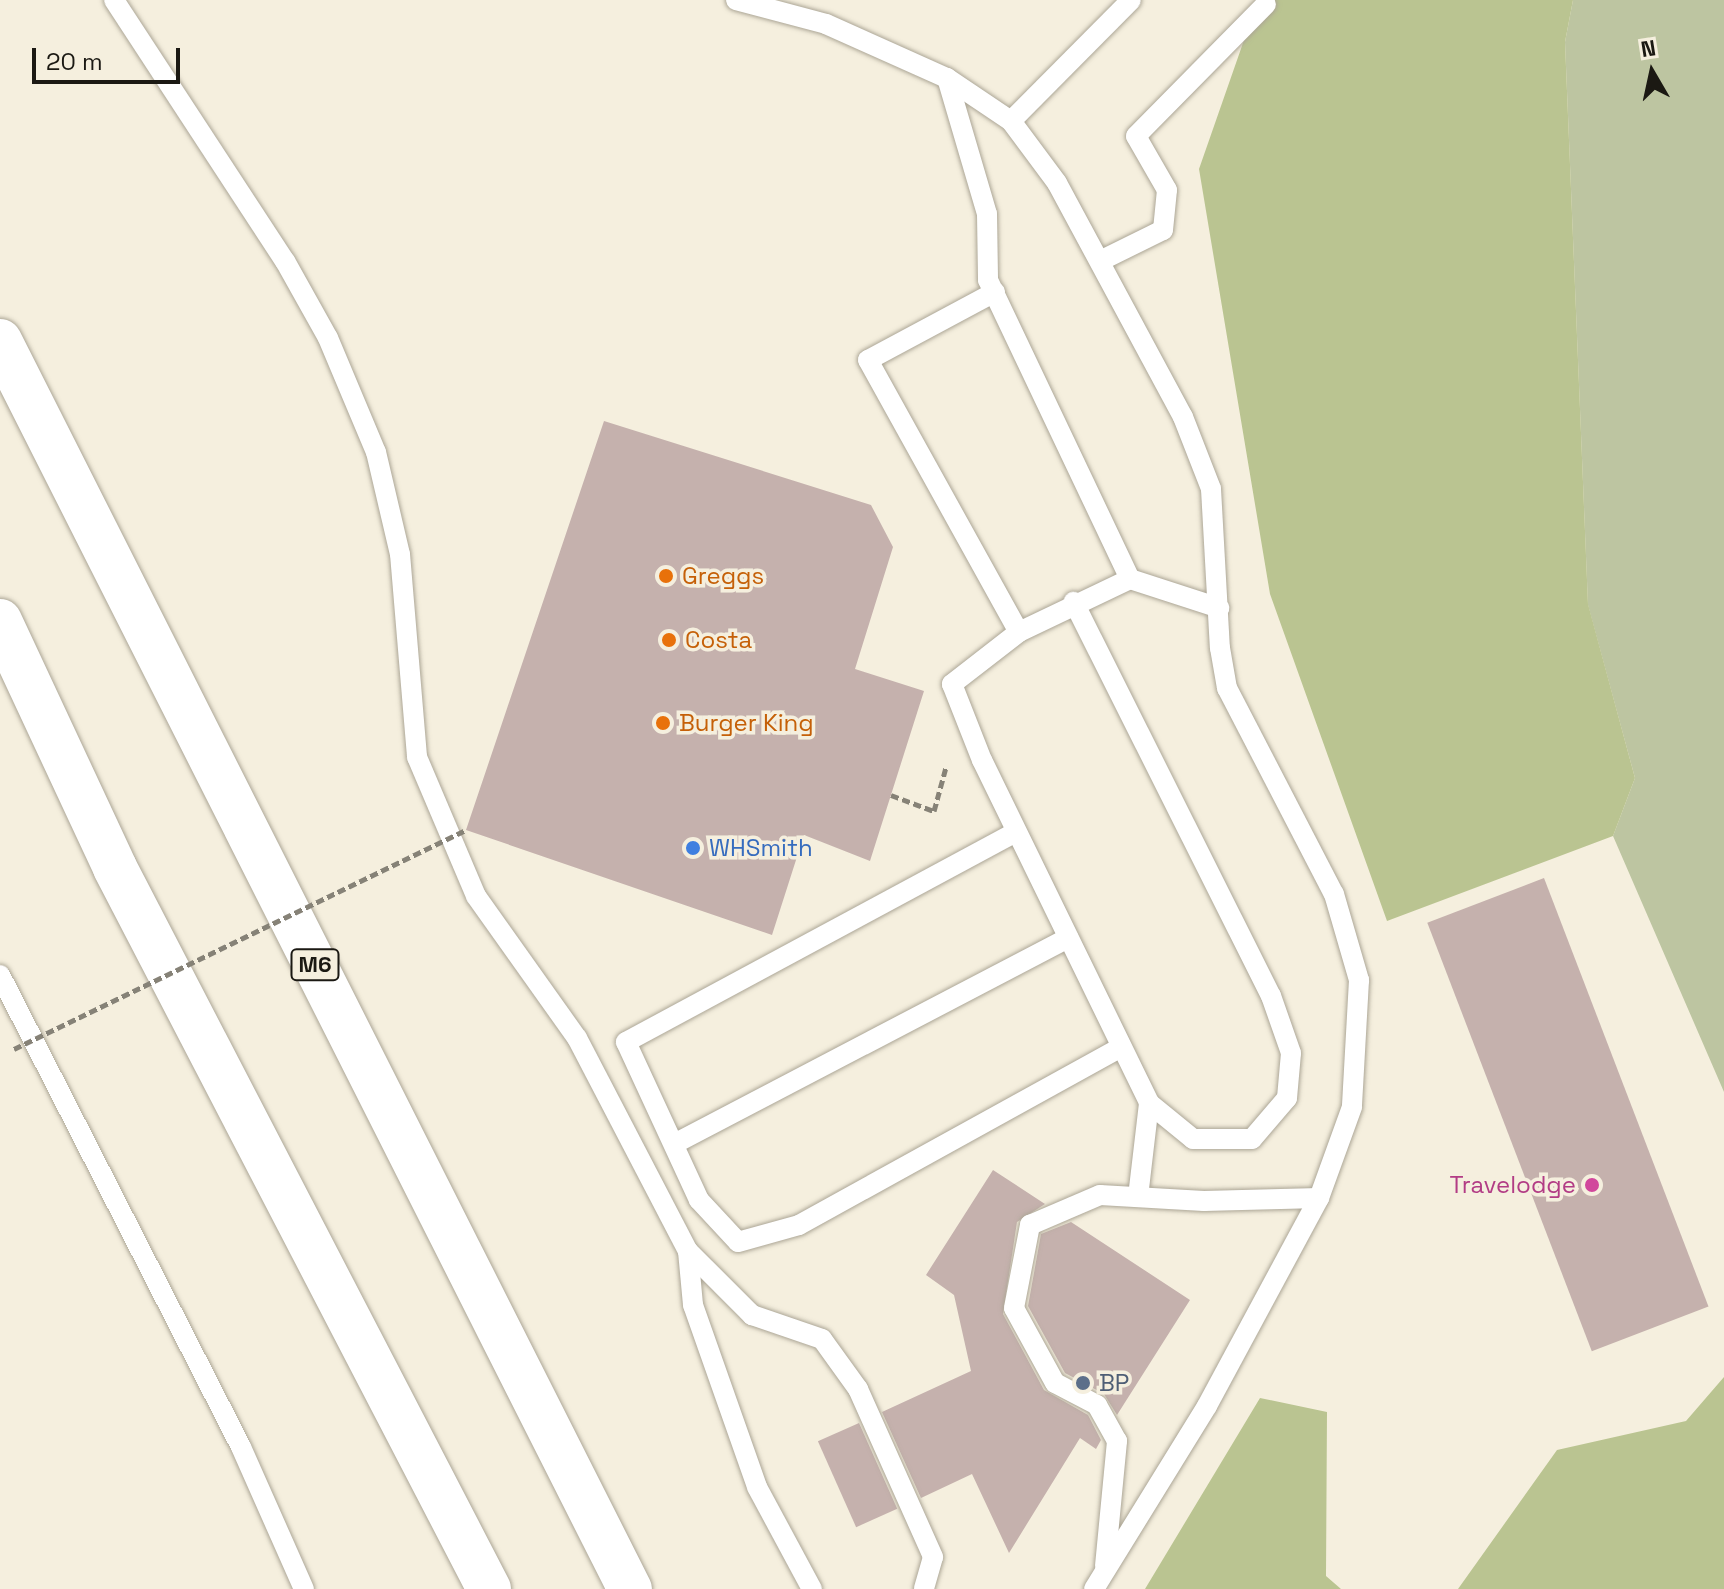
<!DOCTYPE html>
<html>
<head>
<meta charset="utf-8">
<style>
	body { margin:0 }
	#map { position:relative; width:1724px; height:1589px; overflow:hidden; background:#f5efde; font-family:"Space Grotesk",sans-serif }
	div>[style] { position:absolute }
	.green>* { inset:0; background:#bdc5a1 }
	.forest>* { inset:0; background:#bac491 }
	.building>* { inset:0; background:#c5b1ad; transform-origin:0 0 }
	.path>* { height:5px; margin-top:-2.5px; transform-origin:0; background:repeating-linear-gradient(90deg,#868277 0 8px,transparent 0 12px) }
	.roads { filter:drop-shadow(0 0 2px #aca696) drop-shadow(0 0 2px #aca696) }
	.lane>* { height:20px; margin:-10px; padding:0 10px; transform-origin:10px; border-radius:10px; background:#fff }
	.highway>* { height:44px; margin:-22px; padding:0 22px; transform-origin:22px; border-radius:22px; background:#fff }
	.path-bridge>* { height:5px; margin-top:-2.5px; transform-origin:0; background:repeating-linear-gradient(90deg,#868277 0 8px,transparent 0 12px) }
	.dots>* { width:22px; height:22px; translate:-50% -50%; box-sizing:border-box; border:4px solid #f5efde; border-radius:50% }
	span { translate:-50% -50%; white-space:nowrap; text-align:center; line-height:1.15; -webkit-text-stroke:7px #f5efde; paint-order:stroke }
	.shield-label span { padding:2px 6px; background:#f5efde; border:2px solid; border-radius:6px; -webkit-text-stroke-width:0 }
	.shield-label { font-size:22px; color:#1b1913; font-weight:700 }
	.food-label { font-size:24px; color:#c56008 }
	.left { translate:0 -50%; text-align:left }
	.shop-label { font-size:24px; color:#366cbe }
	.hotel-label { font-size:24px; color:#b23c85 }
	.right { translate:-100% -50%; text-align:right }
	.service-label { font-size:24px; color:#4e5e75 }
	.north { position:absolute; left:1612px; top:32px; width:80px; height:80px; -webkit-text-stroke:6px #f5efde; paint-order:stroke; rotate:351deg; font-size:22px; font-weight:700; line-height:32px; text-align:center; color:#1b1913 }
	.north::after { content:''; display:block; margin:auto; width:28px; height:36px; background:#1b1913; clip-path:polygon(50% 0,100% 100%,50% 72%,0 100%) }
	.scale { position:absolute; left:32px; top:48px; width:148px; height:36px; box-sizing:border-box; border:4px solid #1b1913; border-top:0; padding-left:10px; font-size:24px; line-height:28px; white-space:nowrap; color:#1b1913; -webkit-text-stroke:6px #f5efde; paint-order:stroke }
</style>
</head>
<body>
<div id="map">
	<div class="green">
		<div style="clip-path:polygon(1573px 0,1724px 0,1724px 1092px,1613px 836px,1635px 778px,1588px 605px,1565px 42px)"></div>
	</div>
	<div class="forest">
		<div style="clip-path:polygon(1258px 0,1573px 0,1565px 42px,1588px 604px,1635px 778px,1613px 836px,1387px 921px,1270px 594px,1199px 169px)"></div>
		<div style="clip-path:polygon(1724px 1377px,1724px 1589px,1458px 1589px,1557px 1450px,1686px 1421px)"></div>
		<div style="clip-path:polygon(1260px 1398px,1327px 1412px,1326px 1576px,1341px 1589px,1145px 1589px)"></div>
	</div>
	<div class="building">
		<div style="clip-path:polygon(604px 421px,871px 505px,893px 547px,855px 669px,924px 691px,870px 861px,804px 835px,772px 935px,466px 830px)"></div>
		<div style="left:1544px;top:878px;width:459px;height:125px;rotate:69deg"></div>
		<div style="clip-path:polygon(993px 1170px,1045px 1204px,1017px 1222px,1003px 1314px,1044px 1390px,1088px 1415px,1101px 1440px,1096px 1449px,1080px 1438px,1009px 1553px,972px 1474px,921px 1498px,882px 1412px,971px 1371px,954px 1295px,926px 1275px)"></div>
		<div style="clip-path:polygon(1071px 1222px,1190px 1300px,1117px 1415px,1104px 1394px,1065px 1373px,1028px 1306px,1041px 1234px)"></div>
		<div style="left:859px;top:1423px;width:94px;height:45px;rotate:66deg"></div>
	</div>
	<div class="path">
		<div style="left:891px;top:795px;width:46px;rotate:20.4deg"></div>
		<div style="left:934px;top:811px;width:46px;rotate:-74.7deg"></div>
	</div>
	<div class="roads">
		<div class="lane">
			<div style="left:114px;top:0;width:312px;rotate:56.8deg"></div>
			<div style="left:285px;top:261px;width:88px;rotate:60.8deg"></div>
			<div style="left:328px;top:338px;width:124px;rotate:67.2deg"></div>
			<div style="left:376px;top:452px;width:105px;rotate:76.8deg"></div>
			<div style="left:400px;top:554px;width:204px;rotate:85.2deg"></div>
			<div style="left:417px;top:757px;width:151px;rotate:67deg"></div>
			<div style="left:476px;top:896px;width:174px;rotate:54.6deg"></div>
			<div style="left:577px;top:1038px;width:240px;rotate:62.5deg"></div>
			<div style="left:688px;top:1251px;width:91px;rotate:45deg"></div>
			<div style="left:752px;top:1315px;width:74px;rotate:18.9deg"></div>
			<div style="left:822px;top:1339px;width:62px;rotate:54.2deg"></div>
			<div style="left:858px;top:1389px;width:184px;rotate:65.9deg"></div>
			<div style="left:933px;top:1557px;width:33px;rotate:106deg"></div>
			<div style="left:736px;top:0;width:93px;rotate:14.9deg"></div>
			<div style="left:826px;top:24px;width:133px;rotate:24.1deg"></div>
			<div style="left:947px;top:78px;width:77px;rotate:33.9deg"></div>
			<div style="left:1011px;top:121px;width:77px;rotate:53.4deg"></div>
			<div style="left:1057px;top:183px;width:266px;rotate:61.7deg"></div>
			<div style="left:1183px;top:417px;width:77px;rotate:68.7deg"></div>
			<div style="left:1211px;top:489px;width:159px;rotate:86.8deg"></div>
			<div style="left:1220px;top:648px;width:41px;rotate:80.1deg"></div>
			<div style="left:1227px;top:688px;width:232px;rotate:62.6deg"></div>
			<div style="left:1334px;top:894px;width:90px;rotate:73.8deg"></div>
			<div style="left:1359px;top:980px;width:127px;rotate:93.2deg"></div>
			<div style="left:1352px;top:1107px;width:97px;rotate:109.9deg"></div>
			<div style="left:1319px;top:1198px;width:236px;rotate:118.3deg"></div>
			<div style="left:1207px;top:1406px;width:215px;rotate:121.7deg"></div>
			<div style="left:947px;top:78px;width:142px;rotate:73.6deg"></div>
			<div style="left:987px;top:214px;width:66px;rotate:89.1deg"></div>
			<div style="left:988px;top:280px;width:331px;rotate:64.6deg"></div>
			<div style="left:1130px;top:579px;width:94px;rotate:18deg"></div>
			<div style="left:1011px;top:121px;width:170px;rotate:-45.2deg"></div>
			<div style="left:1100px;top:261px;width:70px;rotate:-26.2deg"></div>
			<div style="left:1163px;top:230px;width:40px;rotate:-84.3deg"></div>
			<div style="left:1167px;top:190px;width:62px;rotate:-119.9deg"></div>
			<div style="left:1136px;top:136px;width:185px;rotate:-45.4deg"></div>
			<div style="left:995px;top:292px;width:144px;rotate:151.8deg"></div>
			<div style="left:868px;top:360px;width:311px;rotate:61deg"></div>
			<div style="left:1019px;top:632px;width:123px;rotate:-25.5deg"></div>
			<div style="left:1019px;top:632px;width:85px;rotate:142.2deg"></div>
			<div style="left:952px;top:684px;width:82px;rotate:68.5deg"></div>
			<div style="left:982px;top:760px;width:381px;rotate:64deg"></div>
			<div style="left:1149px;top:1103px;width:57px;rotate:39.3deg"></div>
			<div style="left:1193px;top:1139px;width:59px"></div>
			<div style="left:1252px;top:1139px;width:54px;rotate:-49.5deg"></div>
			<div style="left:1287px;top:1098px;width:45px;rotate:-84.9deg"></div>
			<div style="left:1291px;top:1053px;width:60px;rotate:-109.3deg"></div>
			<div style="left:1271px;top:996px;width:441px;rotate:-116.6deg"></div>
			<div style="left:1016px;top:832px;width:443px;rotate:151.7deg"></div>
			<div style="left:626px;top:1042px;width:174px;rotate:65.2deg"></div>
			<div style="left:699px;top:1200px;width:57px;rotate:47.1deg"></div>
			<div style="left:738px;top:1242px;width:63px;rotate:-15.6deg"></div>
			<div style="left:799px;top:1225px;width:368px;rotate:-28.9deg"></div>
			<div style="left:0;top:975px;width:530px;rotate:62.95deg"></div>
			<div style="left:241px;top:1447px;width:155px;rotate:66.1deg"></div>
			<div style="left:674px;top:1144px;width:445px;rotate:-27.6deg"></div>
			<div style="left:1138px;top:1197px;width:95px;rotate:-83.3deg"></div>
			<div style="left:688px;top:1251px;width:54px;rotate:84.7deg"></div>
			<div style="left:693px;top:1305px;width:193px;rotate:70.6deg"></div>
			<div style="left:757px;top:1487px;width:116px;rotate:61.7deg"></div>
			<div style="left:1105px;top:1566px;width:126px;rotate:-84.5deg"></div>
			<div style="left:1117px;top:1441px;width:41px;rotate:-119.1deg"></div>
			<div style="left:1097px;top:1405px;width:47px;rotate:-152.4deg"></div>
			<div style="left:1055px;top:1383px;width:85px;rotate:-118.7deg"></div>
			<div style="left:1014px;top:1308px;width:85px;rotate:-79.1deg"></div>
			<div style="left:1030px;top:1225px;width:76px;rotate:-23.2deg"></div>
			<div style="left:1100px;top:1195px;width:104px;rotate:3.3deg"></div>
			<div style="left:1204px;top:1201px;width:115px;rotate:-1.5deg"></div>
		</div>
		<div class="highway">
			<div style="left:0;top:341px;width:1398px;rotate:63.22deg"></div>
			<div style="left:0;top:621px;width:272px;rotate:65deg"></div>
			<div style="left:115px;top:868px;width:812px;rotate:62.58deg"></div>
		</div>
	</div>
	<div class="path-bridge">
		<div style="left:14px;top:1049px;width:502px;rotate:-25.85deg"></div>
	</div>
	<div class="dots">
		<div style="left:666px;top:576px;background:#e8710a"></div>
		<div style="left:669px;top:640px;background:#e8710a"></div>
		<div style="left:663px;top:723px;background:#e8710a"></div>
		<div style="left:693px;top:848px;background:#3f7fe0"></div>
		<div style="left:1592px;top:1185px;background:#d1479c"></div>
		<div style="left:1083px;top:1383px;background:#5c6f8a"></div>
	</div>
	<div class="shield-label">
		<span style="left:315px;top:965px">M6</span>
	</div>
	<div class="food-label">
		<span class="left" style="left:682px;top:576px">Greggs</span>
		<span class="left" style="left:685px;top:640px">Costa</span>
		<span class="left" style="left:679px;top:723px">Burger King</span>
	</div>
	<div class="shop-label">
		<span class="left" style="left:709px;top:848px">WHSmith</span>
	</div>
	<div class="hotel-label">
		<span class="right" style="left:1576px;top:1185px">Travelodge</span>
	</div>
	<div class="service-label">
		<span class="left" style="left:1099px;top:1383px">BP</span>
	</div>
	<div class="north">N</div>
	<div class="scale">20 m</div>
</div>
</body>
</html>
